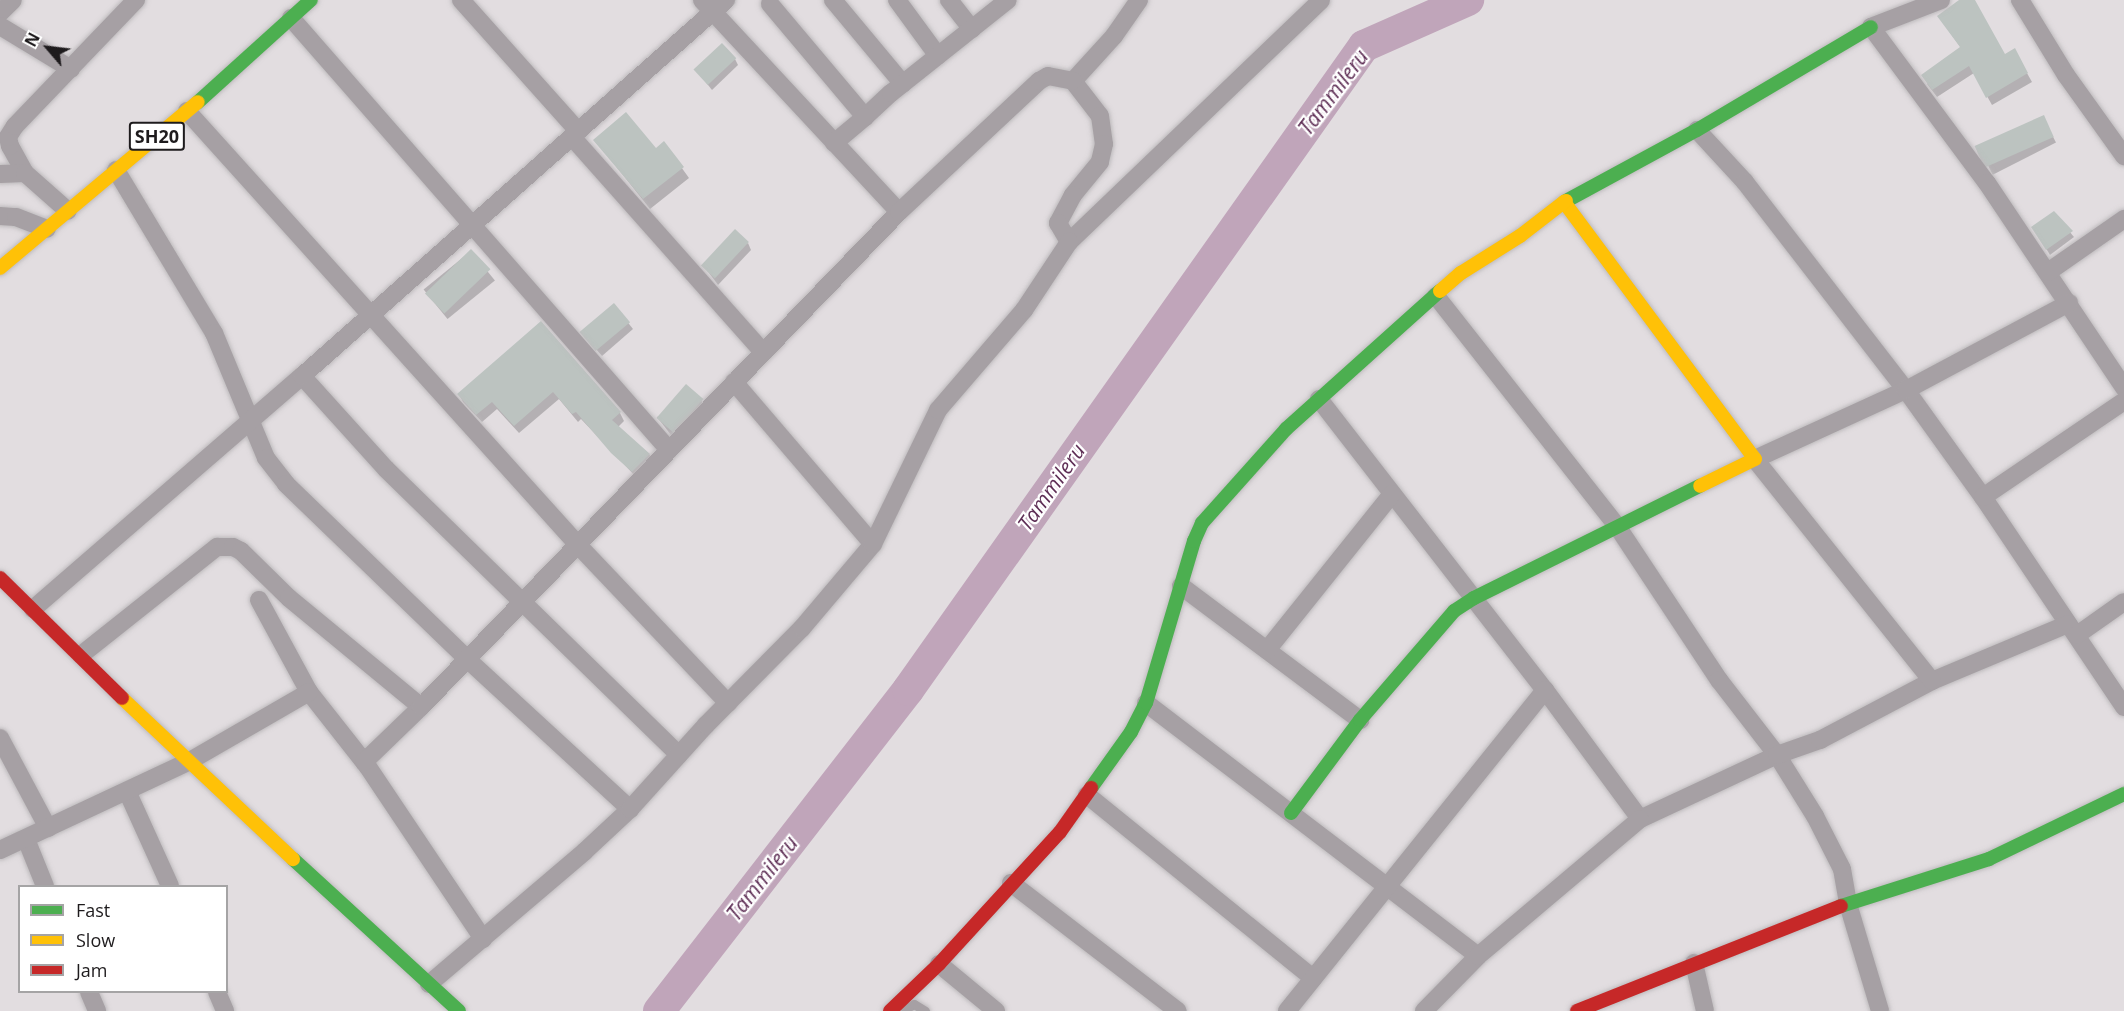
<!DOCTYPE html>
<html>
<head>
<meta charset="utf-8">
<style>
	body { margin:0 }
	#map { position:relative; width:2124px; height:1011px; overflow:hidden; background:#e2dde0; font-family:"Open Sans",sans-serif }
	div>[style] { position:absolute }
	.shadow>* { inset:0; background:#0003; transform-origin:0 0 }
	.river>* { height:32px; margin:-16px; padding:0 16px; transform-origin:16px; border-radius:16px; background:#c0a5ba }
	.building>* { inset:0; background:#bcc3c0; transform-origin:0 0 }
	.roads { filter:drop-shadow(0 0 2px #bebbbd) drop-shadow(0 0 2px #bebbbd) }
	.lane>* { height:9px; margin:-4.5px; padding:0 4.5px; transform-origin:4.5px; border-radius:4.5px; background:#a6a0a4 }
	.street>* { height:18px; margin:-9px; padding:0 9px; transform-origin:9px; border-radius:9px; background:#a6a0a4 }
	.fast>* { height:14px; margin:-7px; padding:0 7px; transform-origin:7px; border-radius:7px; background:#4caf50 }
	.slow>* { height:14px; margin:-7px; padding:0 7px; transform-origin:7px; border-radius:7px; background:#ffc107 }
	.jam>* { height:14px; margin:-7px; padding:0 7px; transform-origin:7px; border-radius:7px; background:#c62828 }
	span { translate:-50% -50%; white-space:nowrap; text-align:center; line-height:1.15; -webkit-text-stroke:4.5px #fff; paint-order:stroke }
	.shield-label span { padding:2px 4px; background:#fff; border:2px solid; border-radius:4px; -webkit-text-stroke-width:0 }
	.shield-label { font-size:18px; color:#1e1b1d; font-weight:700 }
	.water-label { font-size:21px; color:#5e2e55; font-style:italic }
	.legend { position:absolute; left:18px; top:885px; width:210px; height:108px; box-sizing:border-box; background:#fff; border:2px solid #a5a4a5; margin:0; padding:8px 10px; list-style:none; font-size:18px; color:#1e1b1d }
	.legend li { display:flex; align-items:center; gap:12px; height:30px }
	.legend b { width:30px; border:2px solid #a5a4a5 }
	.north { position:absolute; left:18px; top:18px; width:60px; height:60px; -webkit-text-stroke:4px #fff; paint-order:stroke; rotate:298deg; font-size:16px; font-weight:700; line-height:24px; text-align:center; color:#1e1b1d }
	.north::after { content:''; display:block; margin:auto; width:21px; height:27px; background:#1e1b1d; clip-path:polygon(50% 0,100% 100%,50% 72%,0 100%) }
</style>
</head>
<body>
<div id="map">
	<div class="shadow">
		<div style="clip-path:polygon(1962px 0,1973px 0,2004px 57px,2014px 50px,2032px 82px,1992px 105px,1974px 73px,1937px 97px,1927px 84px,1961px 48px,1939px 17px)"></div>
		<div style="clip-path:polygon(735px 59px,738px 65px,712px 90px,696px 70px)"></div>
		<div style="left:2046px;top:123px;width:22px;height:71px;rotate:63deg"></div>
		<div style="clip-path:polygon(595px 140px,656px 150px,664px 143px,689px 178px,650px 209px)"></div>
		<div style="clip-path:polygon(2054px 213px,2074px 237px,2050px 255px,2033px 227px)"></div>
		<div style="clip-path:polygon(748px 243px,751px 250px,718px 285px,703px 265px)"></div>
		<div style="left:471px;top:251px;width:38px;height:61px;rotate:51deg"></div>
		<div style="clip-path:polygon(614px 305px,633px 329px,602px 356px,586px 338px)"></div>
		<div style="clip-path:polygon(541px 323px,620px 413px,624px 421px,618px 427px,649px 454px,654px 462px,638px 479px,581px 419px,578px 422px,559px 399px,519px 433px,497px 409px,482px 422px,463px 402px,459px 394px)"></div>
		<div style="clip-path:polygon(701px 400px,705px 407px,674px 439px,657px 417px)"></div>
	</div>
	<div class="river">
		<div style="left:659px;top:1011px;width:406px;rotate:-52.2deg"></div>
		<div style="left:908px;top:690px;width:789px;rotate:-54.7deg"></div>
		<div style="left:1364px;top:46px;width:114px;rotate:-23.9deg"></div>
	</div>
	<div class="building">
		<div style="clip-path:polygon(1959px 0,1975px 0,2005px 54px,2015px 48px,2028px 73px,1986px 98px,1969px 66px,1932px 90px,1921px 75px,1960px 47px,1937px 16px)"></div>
		<div style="left:722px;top:43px;width:21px;height:39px;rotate:47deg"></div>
		<div style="clip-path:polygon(626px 112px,656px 148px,664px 141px,684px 167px,643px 199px,593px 140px)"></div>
		<div style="left:2044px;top:115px;width:24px;height:76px;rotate:66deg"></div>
		<div style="clip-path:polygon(2054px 211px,2073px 231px,2046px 250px,2031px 227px)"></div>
		<div style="left:735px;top:229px;width:19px;height:50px;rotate:43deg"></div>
		<div style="left:471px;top:249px;width:28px;height:64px;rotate:46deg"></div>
		<div style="left:614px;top:303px;width:25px;height:45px;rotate:50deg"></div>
		<div style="clip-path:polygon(541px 321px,621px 412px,612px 420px,650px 454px,632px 472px,611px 453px,576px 412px,572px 414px,553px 392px,514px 426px,492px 402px,476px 415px,457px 394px)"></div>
		<div style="left:686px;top:384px;width:23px;height:45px;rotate:41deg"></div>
	</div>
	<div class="roads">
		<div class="lane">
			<div style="left:905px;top:1009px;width:10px;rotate:-29deg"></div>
			<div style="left:914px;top:1004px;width:13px;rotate:32deg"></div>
		</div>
		<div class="street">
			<div style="left:461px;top:0;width:176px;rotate:48.2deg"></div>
			<div style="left:702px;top:0;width:289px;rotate:47.1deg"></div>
			<div style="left:833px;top:0;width:109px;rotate:50.2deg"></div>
			<div style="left:897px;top:0;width:69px;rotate:53.8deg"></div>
			<div style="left:949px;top:0;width:37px;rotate:52deg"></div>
			<div style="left:1139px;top:0;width:44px;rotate:124.8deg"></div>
			<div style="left:1114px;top:36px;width:61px;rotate:132.3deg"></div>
			<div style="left:1073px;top:81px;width:44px;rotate:52.4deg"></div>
			<div style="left:1100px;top:116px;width:28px;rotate:82deg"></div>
			<div style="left:1104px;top:144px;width:18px;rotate:103deg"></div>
			<div style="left:1100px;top:162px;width:43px;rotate:129.3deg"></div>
			<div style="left:1073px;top:195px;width:32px;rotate:118deg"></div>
			<div style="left:1058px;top:223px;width:22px;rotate:60deg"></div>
			<div style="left:1069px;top:242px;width:349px;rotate:-43.8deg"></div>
			<div style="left:1941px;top:0;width:75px;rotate:158.9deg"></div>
			<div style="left:1871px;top:27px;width:194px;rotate:53.4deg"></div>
			<div style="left:1987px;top:183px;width:247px;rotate:56.2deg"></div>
			<div style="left:2020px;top:0;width:88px;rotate:58.5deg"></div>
			<div style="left:2066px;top:75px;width:100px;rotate:54.4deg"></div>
			<div style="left:770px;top:4px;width:148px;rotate:49.9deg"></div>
			<div style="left:865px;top:117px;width:35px;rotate:-43deg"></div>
			<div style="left:891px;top:93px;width:149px;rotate:-38.5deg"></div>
			<div style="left:0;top:13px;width:18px;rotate:-45deg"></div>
			<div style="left:291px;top:18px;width:574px;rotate:48.81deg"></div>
			<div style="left:0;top:26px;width:83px;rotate:31.2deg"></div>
			<div style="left:187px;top:111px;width:584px;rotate:47.98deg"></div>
			<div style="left:578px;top:545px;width:218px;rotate:46.5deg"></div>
			<div style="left:1697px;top:130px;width:71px;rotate:47.3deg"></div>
			<div style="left:1745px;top:182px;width:263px;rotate:52.3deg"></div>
			<div style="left:1906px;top:390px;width:132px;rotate:54.3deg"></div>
			<div style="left:1983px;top:497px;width:253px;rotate:56.1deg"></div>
			<div style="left:572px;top:137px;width:288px;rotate:48.4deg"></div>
			<div style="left:834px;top:143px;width:40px;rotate:-40deg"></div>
			<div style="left:116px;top:170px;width:190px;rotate:59deg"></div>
			<div style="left:214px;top:333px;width:135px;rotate:67.4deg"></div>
			<div style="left:266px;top:458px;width:33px;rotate:52deg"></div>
			<div style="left:286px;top:484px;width:252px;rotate:44deg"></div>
			<div style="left:467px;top:659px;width:222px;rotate:42.6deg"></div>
			<div style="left:25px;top:173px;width:31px;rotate:-119deg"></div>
			<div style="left:10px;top:146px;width:9px;rotate:-103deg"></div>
			<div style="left:8px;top:137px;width:13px;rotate:-58deg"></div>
			<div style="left:15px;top:126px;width:175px;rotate:-46.2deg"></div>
			<div style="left:0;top:174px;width:25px;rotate:-2deg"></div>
			<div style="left:25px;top:173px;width:57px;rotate:41.5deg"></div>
			<div style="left:0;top:216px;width:16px;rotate:4deg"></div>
			<div style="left:16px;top:217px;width:33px;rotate:21deg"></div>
			<div style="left:2048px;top:272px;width:93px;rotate:-34.9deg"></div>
			<div style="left:1436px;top:296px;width:293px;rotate:51.8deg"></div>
			<div style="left:1617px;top:526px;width:185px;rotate:56.5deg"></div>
			<div style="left:1719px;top:680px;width:95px;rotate:52.3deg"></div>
			<div style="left:1777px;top:755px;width:72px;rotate:58.1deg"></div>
			<div style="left:1815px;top:816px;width:59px;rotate:63deg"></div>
			<div style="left:1842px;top:869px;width:36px;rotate:80deg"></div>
			<div style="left:1848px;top:904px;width:112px;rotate:73.3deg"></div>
			<div style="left:302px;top:376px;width:125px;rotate:47.9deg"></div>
			<div style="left:386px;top:469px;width:409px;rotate:44.3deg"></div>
			<div style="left:734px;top:382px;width:213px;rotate:49.4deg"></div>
			<div style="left:1319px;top:399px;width:368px;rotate:52.2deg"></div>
			<div style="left:1545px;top:690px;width:160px;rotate:53.6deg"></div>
			<div style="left:1640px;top:819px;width:151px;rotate:-25deg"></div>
			<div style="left:1777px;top:755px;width:46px;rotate:-19.2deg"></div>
			<div style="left:1820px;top:740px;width:127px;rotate:-27.8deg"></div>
			<div style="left:1983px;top:497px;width:171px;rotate:-34.2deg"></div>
			<div style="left:1181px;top:586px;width:224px;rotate:36.8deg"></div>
			<div style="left:259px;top:600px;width:105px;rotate:61.5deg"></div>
			<div style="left:309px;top:692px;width:95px;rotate:51.8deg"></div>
			<div style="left:368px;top:767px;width:207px;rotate:56.2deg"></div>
			<div style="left:33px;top:609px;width:356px;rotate:-40.9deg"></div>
			<div style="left:302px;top:376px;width:567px;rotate:-41.57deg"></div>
			<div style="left:2068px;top:624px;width:147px;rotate:157.3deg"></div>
			<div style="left:1932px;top:681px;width:284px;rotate:-128.6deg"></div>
			<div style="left:1755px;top:459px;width:166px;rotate:-24.6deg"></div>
			<div style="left:1906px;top:390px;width:185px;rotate:-28.1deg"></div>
			<div style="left:2077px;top:635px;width:57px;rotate:-35.1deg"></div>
			<div style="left:1267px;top:650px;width:200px;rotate:-51.3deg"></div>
			<div style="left:81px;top:655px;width:174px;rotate:-38.5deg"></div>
			<div style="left:217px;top:547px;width:16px"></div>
			<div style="left:233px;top:547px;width:9px;rotate:27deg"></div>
			<div style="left:241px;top:551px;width:67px;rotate:44.4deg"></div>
			<div style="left:289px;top:598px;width:171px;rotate:39.5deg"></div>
			<div style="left:1146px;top:703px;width:417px;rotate:37.3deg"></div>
			<div style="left:0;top:738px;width:102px;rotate:61.9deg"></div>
			<div style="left:364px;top:762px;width:79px;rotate:-44deg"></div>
			<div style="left:421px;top:707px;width:688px;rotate:-46deg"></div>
			<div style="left:899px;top:212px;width:192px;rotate:-43.1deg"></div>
			<div style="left:1039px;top:81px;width:10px;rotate:-29deg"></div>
			<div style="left:1048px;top:76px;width:25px;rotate:11deg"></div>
			<div style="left:127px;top:791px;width:104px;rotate:65.6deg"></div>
			<div style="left:1087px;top:795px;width:291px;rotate:39deg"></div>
			<div style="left:26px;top:839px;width:51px;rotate:68deg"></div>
			<div style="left:0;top:850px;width:208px;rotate:-25.1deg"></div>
			<div style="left:188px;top:762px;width:140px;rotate:-30deg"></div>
			<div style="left:1011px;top:883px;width:210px;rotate:37.5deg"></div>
			<div style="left:1694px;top:963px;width:49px;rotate:77.1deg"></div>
			<div style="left:939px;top:964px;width:74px;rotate:39.5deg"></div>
			<div style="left:429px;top:984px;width:205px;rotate:-40.4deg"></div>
			<div style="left:585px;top:851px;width:62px;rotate:-43deg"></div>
			<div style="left:630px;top:809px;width:113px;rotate:-47.9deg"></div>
			<div style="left:706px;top:725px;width:136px;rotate:-45.3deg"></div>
			<div style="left:802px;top:628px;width:110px;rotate:-49.8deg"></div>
			<div style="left:873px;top:544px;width:149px;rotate:-64.1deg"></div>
			<div style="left:938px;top:410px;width:132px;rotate:-49.3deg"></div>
			<div style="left:1024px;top:310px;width:82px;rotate:-56.5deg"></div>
			<div style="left:89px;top:992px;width:21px;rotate:67deg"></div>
			<div style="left:217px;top:992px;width:21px;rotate:67deg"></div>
			<div style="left:1287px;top:1011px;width:412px;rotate:-51.2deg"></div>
			<div style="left:1424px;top:1011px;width:77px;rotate:-45.5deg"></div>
			<div style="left:1478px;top:956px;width:212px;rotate:-40.2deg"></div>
		</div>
		<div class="fast">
			<div style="left:198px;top:102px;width:152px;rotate:-42.1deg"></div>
			<div style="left:1566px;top:201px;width:149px;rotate:-28.5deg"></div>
			<div style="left:1697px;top:130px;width:202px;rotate:-30.6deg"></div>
			<div style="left:1091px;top:788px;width:69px;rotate:-54.5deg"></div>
			<div style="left:1131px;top:732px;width:33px;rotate:-63deg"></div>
			<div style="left:1146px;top:703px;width:169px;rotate:-73.5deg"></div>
			<div style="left:1194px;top:541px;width:20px;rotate:-66deg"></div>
			<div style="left:1202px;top:523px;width:126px;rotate:-48.2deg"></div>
			<div style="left:1286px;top:429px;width:207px;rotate:-41.9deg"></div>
			<div style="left:1291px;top:813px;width:116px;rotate:-53.4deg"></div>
			<div style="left:1360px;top:720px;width:144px;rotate:-49.2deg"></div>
			<div style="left:1454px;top:611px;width:24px;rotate:-33deg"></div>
			<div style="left:1474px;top:598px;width:252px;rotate:-26.4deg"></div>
			<div style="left:293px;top:859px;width:225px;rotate:42.5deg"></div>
			<div style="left:1841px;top:906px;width:155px;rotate:-17.6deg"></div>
			<div style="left:1989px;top:859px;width:150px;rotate:-25.7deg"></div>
		</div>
		<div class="slow">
			<div style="left:1566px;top:201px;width:2px;rotate:153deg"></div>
			<div style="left:1564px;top:202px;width:320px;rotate:53.4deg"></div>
			<div style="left:1755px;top:459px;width:61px;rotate:153.9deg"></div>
			<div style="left:0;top:268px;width:258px;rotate:-40deg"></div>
			<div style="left:1440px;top:291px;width:28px;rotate:-41deg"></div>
			<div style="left:1461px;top:273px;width:70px;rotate:-32.1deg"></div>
			<div style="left:1520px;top:236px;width:56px;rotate:-37.7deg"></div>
			<div style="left:122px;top:698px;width:235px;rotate:43.3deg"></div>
		</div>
		<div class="jam">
			<div style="left:0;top:578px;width:171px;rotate:44.5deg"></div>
			<div style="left:890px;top:1011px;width:68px;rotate:-43.8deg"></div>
			<div style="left:939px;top:964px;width:179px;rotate:-47.5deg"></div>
			<div style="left:1060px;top:832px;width:54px;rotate:-54.8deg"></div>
			<div style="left:1577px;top:1011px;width:284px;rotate:-21.7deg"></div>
		</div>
	</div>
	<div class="shield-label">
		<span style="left:157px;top:136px">SH20</span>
	</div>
	<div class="water-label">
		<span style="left:1333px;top:92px;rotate:-53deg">Tammileru</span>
		<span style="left:1051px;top:487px;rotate:-55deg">Tammileru</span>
		<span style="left:762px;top:878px;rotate:-52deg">Tammileru</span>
	</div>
	<ul class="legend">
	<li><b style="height:8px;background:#4caf50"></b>Fast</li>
	<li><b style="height:8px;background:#ffc107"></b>Slow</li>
	<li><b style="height:8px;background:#c62828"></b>Jam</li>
	</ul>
	<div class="north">N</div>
</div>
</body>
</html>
